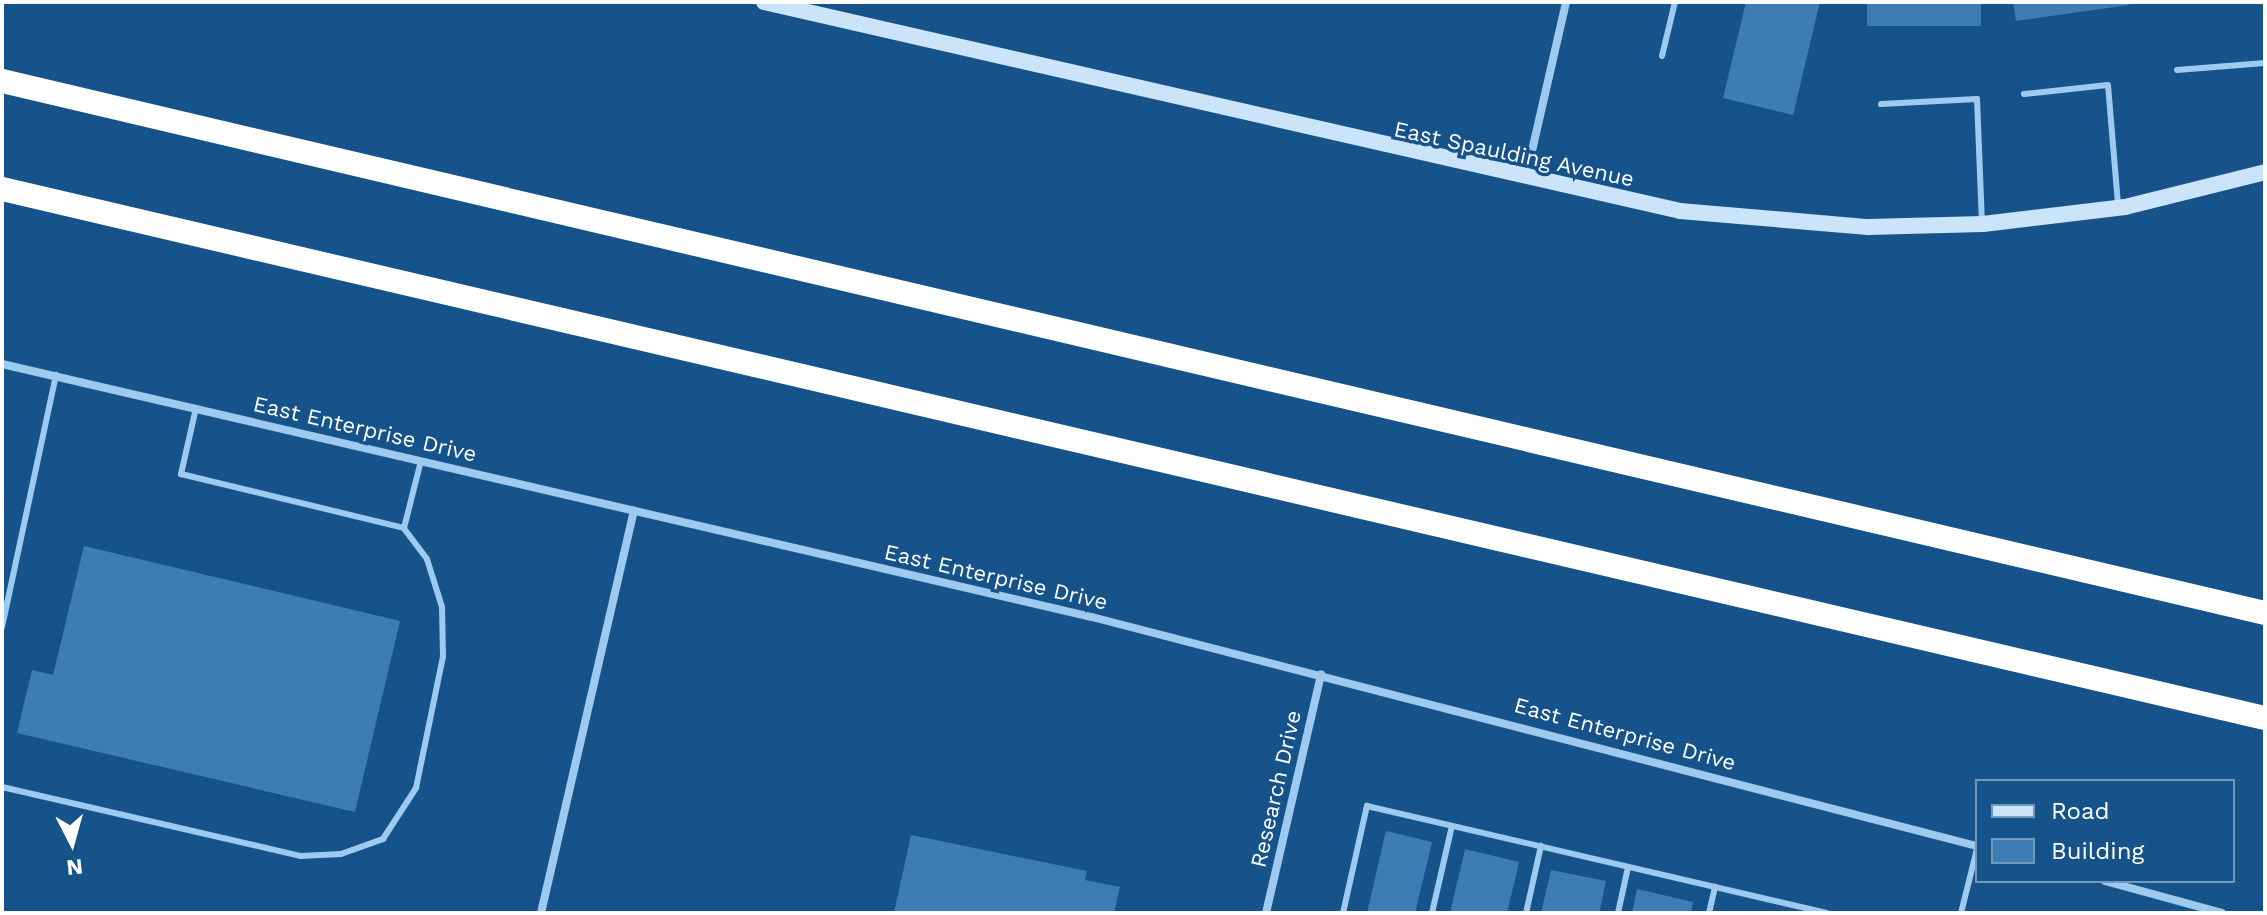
<!DOCTYPE html>
<html>
<head>
<meta charset="utf-8">
<style>
	body { margin:0 }
	#map { position:relative; width:2267px; height:915px; overflow:hidden; background:#16538a; font-family:"Work Sans",sans-serif }
	div>[style] { position:absolute }
	.building>* { inset:0; background:#3e7db3; transform-origin:0 0 }
	.lane>* { height:6px; margin:-3px; padding:0 3px; transform-origin:3px; border-radius:3px; background:#9ecaef }
	.street>* { height:8px; margin:-4px; padding:0 4px; transform-origin:4px; border-radius:4px; background:#9ecaef }
	.secondary>* { height:16px; margin:-8px; padding:0 8px; transform-origin:8px; border-radius:8px; background:#cce4fa }
	.highway>* { height:24px; margin:-12px; padding:0 12px; transform-origin:12px; border-radius:12px; background:#fff }
	span { translate:-50% -50%; white-space:nowrap; text-align:center; line-height:1.15; -webkit-text-stroke:7px #16538a; paint-order:stroke }
	.street-label { font-size:22px; color:#fff }
	.frame { position:absolute; inset:0; border:4px solid #fff; pointer-events:none }
	.legend { position:absolute; left:1975px; top:779px; width:260px; height:104px; box-sizing:border-box; background:#16538a; border:2px solid #7398b9; margin:0; padding:10px 14px; list-style:none; font-size:24px; color:#fff }
	.legend li { display:flex; align-items:center; gap:16px; height:40px }
	.legend b { width:40px; border:2px solid #7398b9 }
	.north { position:absolute; left:32px; top:803px; width:80px; height:80px; -webkit-text-stroke:6px #16538a; paint-order:stroke; rotate:174deg; font-size:22px; font-weight:700; line-height:32px; text-align:center; color:#fff }
	.north::after { content:''; display:block; margin:auto; width:28px; height:36px; background:#fff; clip-path:polygon(50% 0,100% 100%,50% 72%,0 100%) }
</style>
</head>
<body>
<div id="map">
	<div class="building">
		<div style="clip-path:polygon(1746px 2px,1820px 2px,1793px 115px,1723px 98px)"></div>
		<div style="left:1867px;top:2px;width:114px;height:24px"></div>
		<div style="clip-path:polygon(2013px 2px,2128px 2px,2129px 5px,2016px 21px)"></div>
		<div style="clip-path:polygon(84px 546px,400px 621px,355px 812px,17px 733px,32px 670px,53px 675px)"></div>
		<div style="clip-path:polygon(1386px 831px,1432px 842px,1415px 913px,1367px 913px)"></div>
		<div style="clip-path:polygon(911px 835px,1087px 871px,1085px 880px,1120px 887px,1114px 913px,894px 913px)"></div>
		<div style="clip-path:polygon(1465px 849px,1519px 862px,1507px 913px,1450px 913px)"></div>
		<div style="clip-path:polygon(1551px 870px,1606px 881px,1599px 913px,1541px 913px)"></div>
		<div style="clip-path:polygon(1637px 889px,1693px 902px,1691px 913px,1632px 913px)"></div>
	</div>
	<div class="lane">
		<div style="left:1662px;top:56px;width:56px;rotate:-76.5deg"></div>
		<div style="left:2177px;top:70px;width:88px;rotate:-4.5deg"></div>
		<div style="left:2024px;top:94px;width:84px;rotate:-6.1deg"></div>
		<div style="left:2108px;top:85px;width:120px;rotate:85.2deg"></div>
		<div style="left:1881px;top:104px;width:96px;rotate:-3deg"></div>
		<div style="left:1977px;top:99px;width:122px;rotate:87.7deg"></div>
		<div style="left:196px;top:408px;width:68px;rotate:102.8deg"></div>
		<div style="left:181px;top:474px;width:229px;rotate:13.6deg"></div>
		<div style="left:2px;top:627px;width:258px;rotate:-77.9deg"></div>
		<div style="left:2px;top:787px;width:307px;rotate:13deg"></div>
		<div style="left:301px;top:856px;width:40px;rotate:-2.9deg"></div>
		<div style="left:341px;top:854px;width:45px;rotate:-19.7deg"></div>
		<div style="left:383px;top:839px;width:61px;rotate:-57.1deg"></div>
		<div style="left:416px;top:788px;width:134px;rotate:-78.4deg"></div>
		<div style="left:443px;top:657px;width:50px;rotate:-91.1deg"></div>
		<div style="left:442px;top:607px;width:50px;rotate:-107.4deg"></div>
		<div style="left:427px;top:559px;width:39px;rotate:-127deg"></div>
		<div style="left:404px;top:528px;width:69px;rotate:-75.8deg"></div>
		<div style="left:1343px;top:913px;width:110px;rotate:-77.4deg"></div>
		<div style="left:1367px;top:806px;width:472px;rotate:13.1deg"></div>
		<div style="left:1432px;top:913px;width:89px;rotate:-77.1deg"></div>
		<div style="left:1526px;top:913px;width:69px;rotate:-77.4deg"></div>
		<div style="left:1618px;top:913px;width:47px;rotate:-77.7deg"></div>
		<div style="left:1709px;top:913px;width:27px;rotate:-77deg"></div>
		<div style="left:1961px;top:913px;width:66px;rotate:-76deg"></div>
	</div>
	<div class="street">
		<div style="left:1526px;top:177px;width:180px;rotate:-77.1deg"></div>
		<div style="left:2px;top:364px;width:1119px;rotate:13.07deg"></div>
		<div style="left:1092px;top:617px;width:914px;rotate:14.51deg"></div>
		<div style="left:2105px;top:881px;width:121px;rotate:15.3deg"></div>
		<div style="left:541px;top:913px;width:413px;rotate:-77deg"></div>
		<div style="left:1266px;top:913px;width:245px;rotate:-77deg"></div>
	</div>
	<div class="secondary">
		<div style="left:764px;top:2px;width:940px;rotate:12.85deg"></div>
		<div style="left:1680px;top:211px;width:189px;rotate:4.9deg"></div>
		<div style="left:1868px;top:227px;width:115px;rotate:-1.5deg"></div>
		<div style="left:1983px;top:224px;width:143px;rotate:-6.8deg"></div>
		<div style="left:2125px;top:207px;width:144px;rotate:-14deg"></div>
	</div>
	<div class="highway">
		<div style="left:2px;top:81px;width:2325px;rotate:13.23deg"></div>
		<div style="left:2px;top:189px;width:2324px;rotate:13.16deg"></div>
	</div>
	<div class="street-label">
		<span style="left:1514px;top:154px;rotate:12deg">East Spaulding Avenue</span>
		<span style="left:365px;top:429px;rotate:13deg">East Enterprise Drive</span>
		<span style="left:996px;top:577px;rotate:13deg">East Enterprise Drive</span>
		<span style="left:1625px;top:734px;rotate:15deg">East Enterprise Drive</span>
		<span style="left:1276px;top:789px;rotate:-77deg">Research Drive</span>
	</div>
	<div class="frame"></div>
	<ul class="legend">
	<li><b style="height:10px;background:#cce4fa"></b>Road</li>
	<li><b style="height:22px;background:#3e7db3"></b>Building</li>
	</ul>
	<div class="north">N</div>
</div>
</body>
</html>
